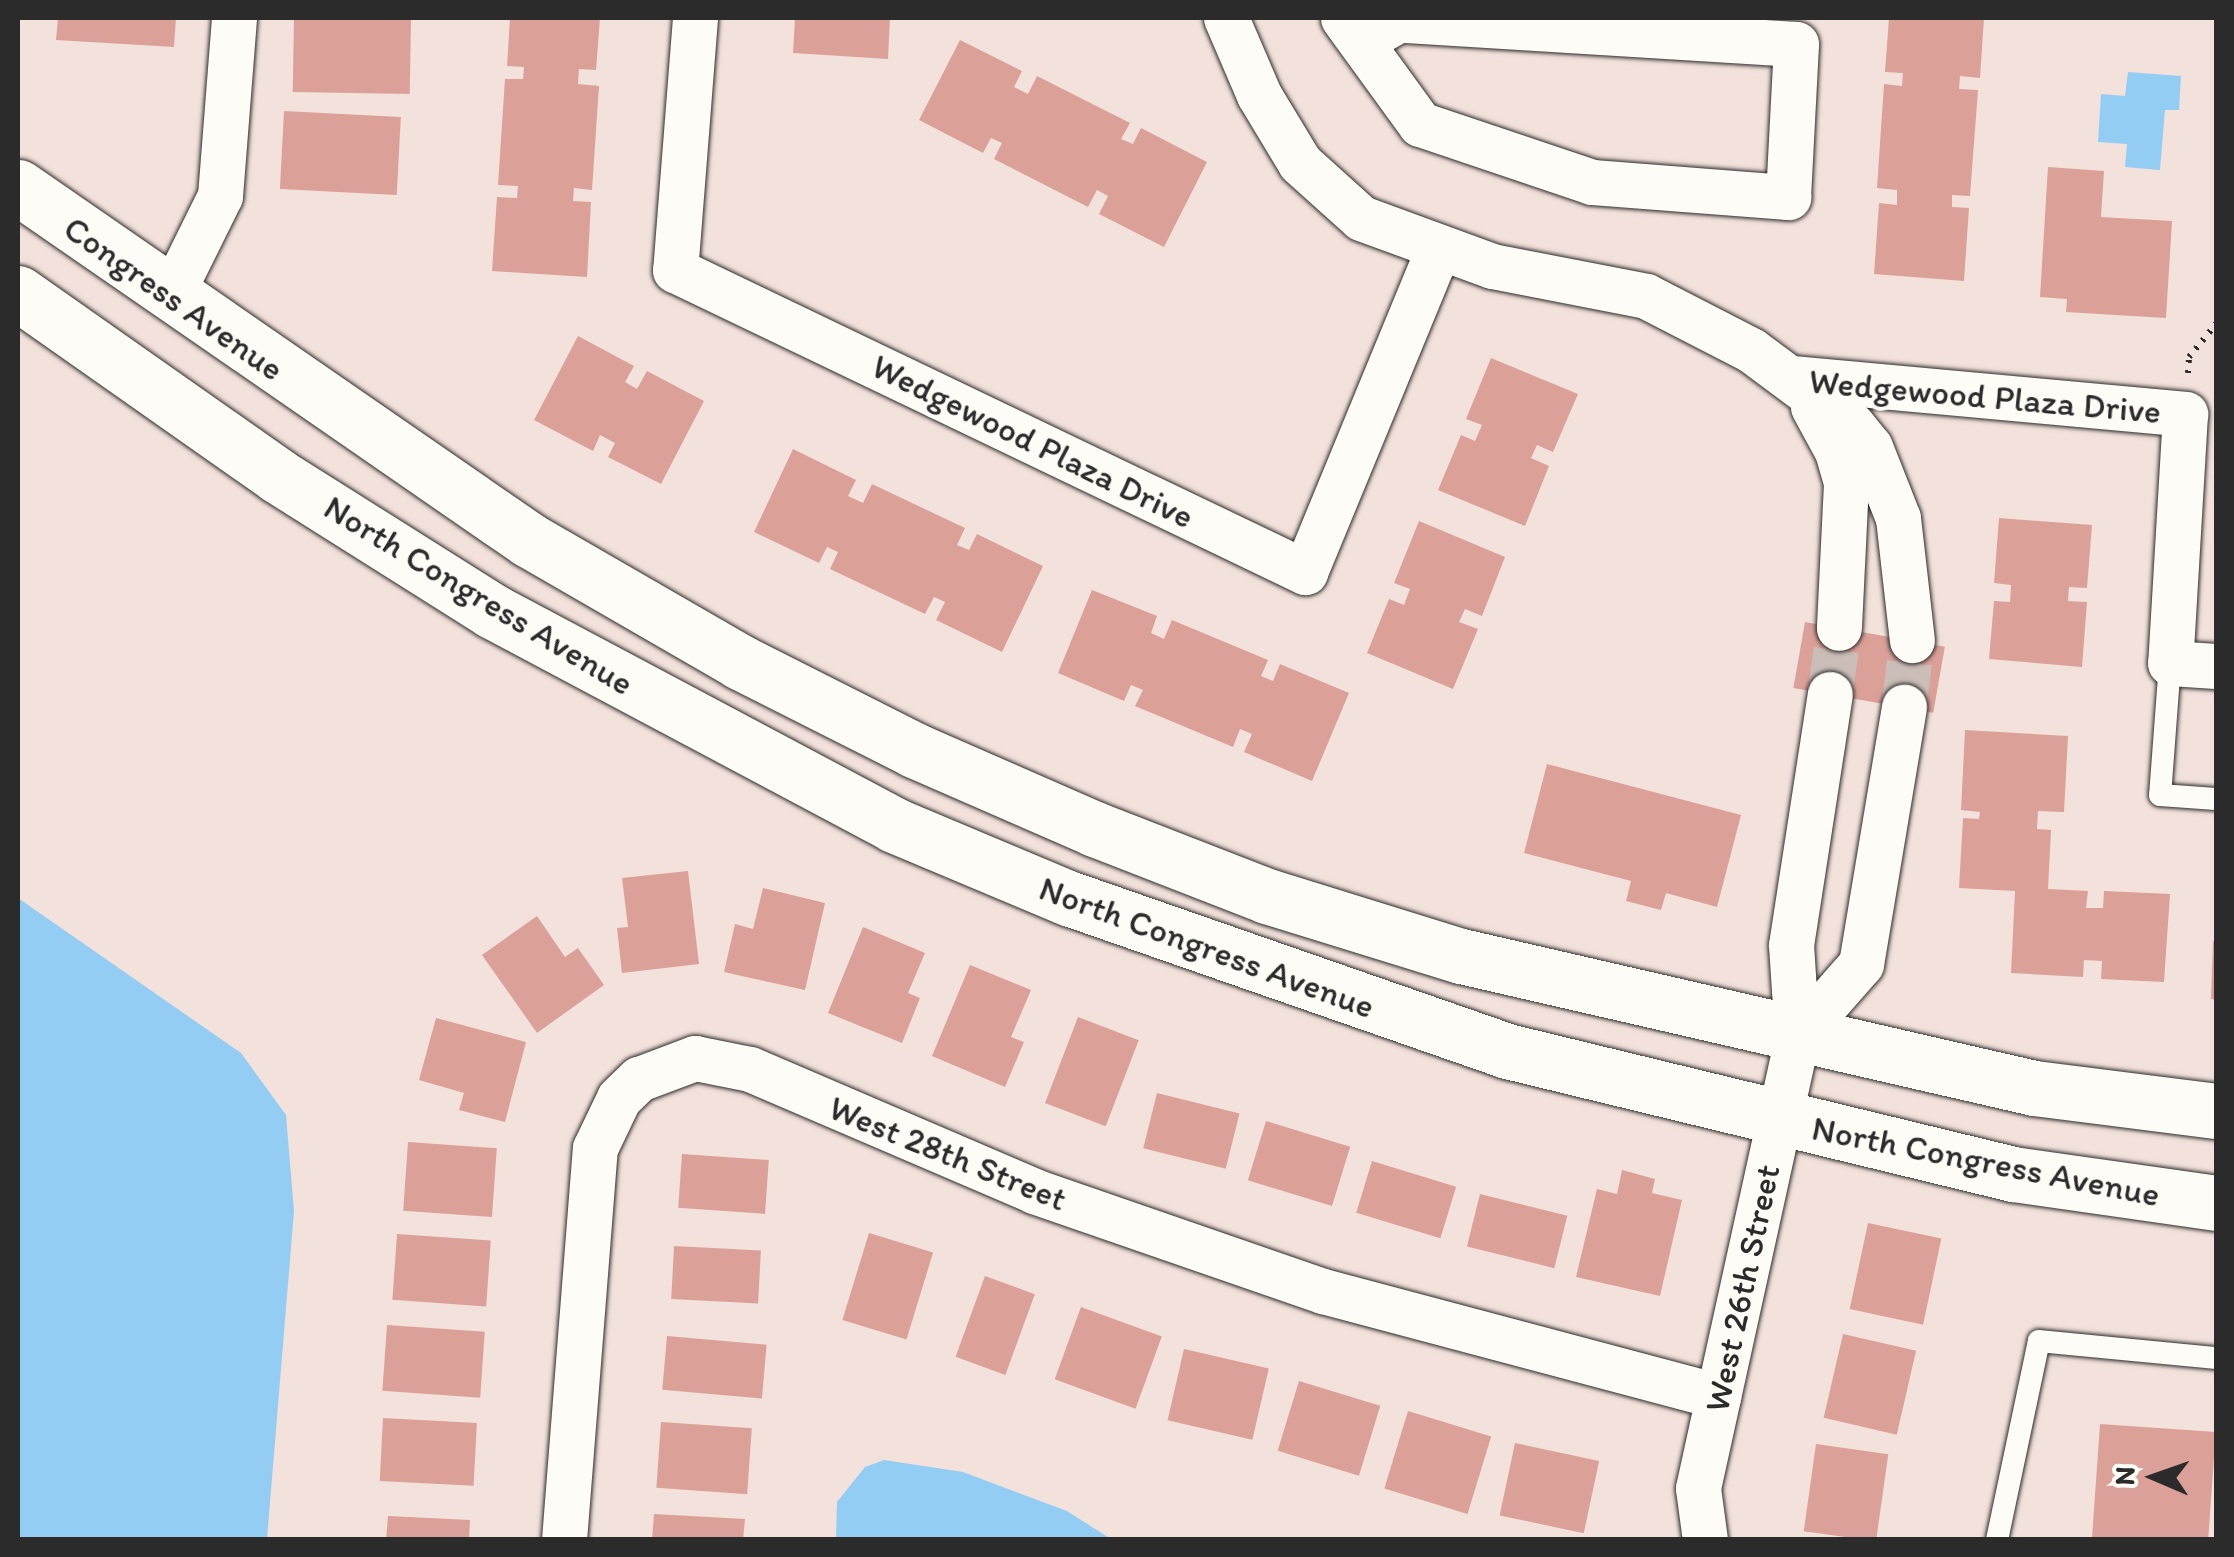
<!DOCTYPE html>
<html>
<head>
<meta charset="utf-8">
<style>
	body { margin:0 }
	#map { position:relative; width:2234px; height:1557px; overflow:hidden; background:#f3e1db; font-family:Itim,sans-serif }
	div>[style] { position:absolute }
	.water>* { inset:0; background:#94cdf3 }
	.building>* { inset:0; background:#dba199; transform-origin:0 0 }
	.minor-tunnel>* { height:45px; margin-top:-22.5px; transform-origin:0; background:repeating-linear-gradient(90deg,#cbbdb8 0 45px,transparent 0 67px) }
	.path>* { height:6px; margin-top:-3px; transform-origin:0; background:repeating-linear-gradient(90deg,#2b2b2b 0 2.5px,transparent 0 10.5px) }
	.roads { filter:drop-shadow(0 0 2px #2b2b2b) drop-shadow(0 0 2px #2b2b2b) }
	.service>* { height:22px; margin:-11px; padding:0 11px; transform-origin:11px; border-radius:11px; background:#fdfcf7 }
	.minor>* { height:45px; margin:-22.5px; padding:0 22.5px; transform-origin:22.5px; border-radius:22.5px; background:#fdfcf7 }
	.tertiary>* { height:55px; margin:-27.5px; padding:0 27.5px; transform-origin:27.5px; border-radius:27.5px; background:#fdfcf7 }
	span { translate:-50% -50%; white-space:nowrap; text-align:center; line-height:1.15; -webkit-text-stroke:8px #fdfcf7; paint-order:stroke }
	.street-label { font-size:35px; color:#2b2b2b }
	.frame { position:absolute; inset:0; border:20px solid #2b2b2b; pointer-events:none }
	.north { position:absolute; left:2104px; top:1427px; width:100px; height:100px; -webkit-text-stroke:8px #fdfcf7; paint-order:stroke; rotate:272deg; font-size:28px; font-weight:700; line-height:40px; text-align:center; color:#2b2b2b }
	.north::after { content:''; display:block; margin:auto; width:35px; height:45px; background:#2b2b2b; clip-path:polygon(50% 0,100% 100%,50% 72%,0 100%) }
</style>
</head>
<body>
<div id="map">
	<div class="water">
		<div style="clip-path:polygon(2128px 72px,2181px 76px,2179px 110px,2165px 110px,2160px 170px,2125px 167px,2127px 144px,2098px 142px,2101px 94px,2125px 96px)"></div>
		<div style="clip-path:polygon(18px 898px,241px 1053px,286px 1115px,294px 1211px,267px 1539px,18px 1539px)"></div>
		<div style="clip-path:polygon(884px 1460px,963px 1472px,1067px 1511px,1111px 1539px,836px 1539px,837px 1502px,865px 1467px)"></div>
	</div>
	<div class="building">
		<div style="clip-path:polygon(58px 18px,176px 18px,174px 47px,56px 40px)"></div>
		<div style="left:294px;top:18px;width:117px;height:74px;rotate:1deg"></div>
		<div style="clip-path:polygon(510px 18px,600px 18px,596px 70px,579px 69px,578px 84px,599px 86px,592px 190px,574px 188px,573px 201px,591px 202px,587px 277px,492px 271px,497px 197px,517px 198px,518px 186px,498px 185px,505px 79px,523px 79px,524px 67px,507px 66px)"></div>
		<div style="clip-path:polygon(795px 18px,890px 18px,888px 59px,793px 53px)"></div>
		<div style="clip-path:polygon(1889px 18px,1984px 18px,1980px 78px,1960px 76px,1959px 89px,1978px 90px,1970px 196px,1952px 195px,1952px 207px,1969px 208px,1964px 281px,1874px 274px,1879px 203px,1897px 205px,1897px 190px,1877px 188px,1884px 84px,1902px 86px,1903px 73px,1885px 72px)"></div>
		<div style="clip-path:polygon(960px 40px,1022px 71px,1014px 87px,1028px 94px,1037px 76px,1130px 123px,1121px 139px,1133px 144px,1141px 128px,1207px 162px,1164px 247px,1099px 214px,1108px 196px,1097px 190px,1088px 207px,994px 159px,1002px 143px,991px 138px,983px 153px,919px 120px)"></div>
		<div style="left:284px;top:111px;width:117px;height:78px;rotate:3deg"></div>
		<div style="clip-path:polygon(2048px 167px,2104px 171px,2101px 217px,2172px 221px,2166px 318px,2066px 312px,2067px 299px,2040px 297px)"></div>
		<div style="clip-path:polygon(578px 336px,634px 366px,625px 382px,637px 389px,647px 371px,704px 401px,661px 484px,608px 457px,615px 443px,600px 435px,593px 451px,534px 420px)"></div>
		<div style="clip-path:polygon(1491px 358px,1578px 394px,1553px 452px,1537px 445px,1531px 458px,1549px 466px,1525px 526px,1438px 490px,1461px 435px,1475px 441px,1482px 425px,1466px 419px)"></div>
		<div style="clip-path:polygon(793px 449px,856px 480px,848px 496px,863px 503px,872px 484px,965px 528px,957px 545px,969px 550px,977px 534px,1043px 566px,1002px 652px,936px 620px,945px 602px,934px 597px,925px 614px,830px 569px,838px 552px,827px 547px,819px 563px,754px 532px)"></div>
		<div style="clip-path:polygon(1999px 518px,2092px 525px,2087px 588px,2069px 587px,2068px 601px,2087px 602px,2082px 667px,1989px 659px,1994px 601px,2010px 602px,2011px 585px,1994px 583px)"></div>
		<div style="clip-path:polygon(1419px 521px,1505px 557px,1482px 616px,1465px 609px,1459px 622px,1478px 629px,1453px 689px,1367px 653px,1389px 599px,1404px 605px,1410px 589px,1394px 583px)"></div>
		<div style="clip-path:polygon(1092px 590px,1157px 616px,1151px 633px,1164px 639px,1172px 620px,1268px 660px,1261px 676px,1273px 681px,1280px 664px,1349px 693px,1312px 781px,1244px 752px,1252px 734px,1240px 729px,1233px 747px,1135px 706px,1143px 690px,1131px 685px,1124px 701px,1058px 673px)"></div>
		<div style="left:1805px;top:622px;width:142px;height:67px;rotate:10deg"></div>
		<div style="clip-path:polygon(1965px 730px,2068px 736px,2064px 812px,2038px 811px,2037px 829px,2051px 830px,2048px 889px,2088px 891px,2086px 908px,2103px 908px,2104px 891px,2170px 894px,2164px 982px,2101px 979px,2102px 961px,2084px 960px,2083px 977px,2011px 973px,2015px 891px,1959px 888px,1963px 818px,1979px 819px,1980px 812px,1961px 810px)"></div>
		<div style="clip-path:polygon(1547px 764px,1741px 815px,1717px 907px,1666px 893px,1661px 910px,1626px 901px,1631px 881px,1524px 853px)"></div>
		<div style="clip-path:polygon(688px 871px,699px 964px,622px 973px,617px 928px,628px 927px,622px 878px)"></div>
		<div style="clip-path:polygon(763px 888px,825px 903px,805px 990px,724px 972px,735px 924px,753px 929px)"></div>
		<div style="clip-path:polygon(537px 916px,565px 957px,578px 948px,604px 985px,537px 1033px,482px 955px)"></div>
		<div style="clip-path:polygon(863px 927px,925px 953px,908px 993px,920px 998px,902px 1043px,828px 1013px)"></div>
		<div style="clip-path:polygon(2213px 941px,2216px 941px,2216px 1000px,2211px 999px)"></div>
		<div style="clip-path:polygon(970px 965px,1031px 990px,1011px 1037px,1024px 1042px,1005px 1087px,932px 1056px)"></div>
		<div style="left:1078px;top:1017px;width:65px;height:92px;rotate:21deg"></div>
		<div style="clip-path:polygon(436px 1018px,526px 1042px,505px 1122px,459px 1110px,464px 1093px,419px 1080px)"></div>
		<div style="left:1157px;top:1093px;width:85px;height:57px;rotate:14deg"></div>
		<div style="left:1266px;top:1121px;width:88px;height:62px;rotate:17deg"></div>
		<div style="left:408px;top:1142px;width:89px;height:69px;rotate:4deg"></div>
		<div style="left:682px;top:1154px;width:87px;height:54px;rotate:4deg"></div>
		<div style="left:1372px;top:1161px;width:88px;height:54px;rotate:17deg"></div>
		<div style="clip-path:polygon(1622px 1170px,1655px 1179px,1652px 1193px,1682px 1200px,1660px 1296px,1576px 1277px,1597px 1189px,1617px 1194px)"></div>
		<div style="left:1480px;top:1194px;width:90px;height:54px;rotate:14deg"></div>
		<div style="left:1868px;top:1223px;width:75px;height:88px;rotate:12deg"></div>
		<div style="left:869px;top:1233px;width:67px;height:91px;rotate:17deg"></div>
		<div style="left:397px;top:1234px;width:94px;height:66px;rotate:4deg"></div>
		<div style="left:674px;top:1246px;width:87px;height:53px;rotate:3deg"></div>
		<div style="left:985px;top:1276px;width:53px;height:86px;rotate:20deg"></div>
		<div style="left:1081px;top:1307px;width:86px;height:77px;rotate:20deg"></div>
		<div style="left:387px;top:1325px;width:98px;height:66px;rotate:4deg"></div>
		<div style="left:1843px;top:1334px;width:75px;height:86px;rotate:13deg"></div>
		<div style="left:667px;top:1336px;width:100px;height:54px;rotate:5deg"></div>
		<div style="left:1184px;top:1349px;width:87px;height:73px;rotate:13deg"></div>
		<div style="left:1299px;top:1381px;width:85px;height:73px;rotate:17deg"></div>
		<div style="left:1408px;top:1411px;width:87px;height:81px;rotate:17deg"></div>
		<div style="left:383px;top:1418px;width:94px;height:63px;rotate:3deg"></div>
		<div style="left:661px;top:1422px;width:91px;height:66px;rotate:4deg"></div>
		<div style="left:2100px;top:1424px;width:116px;height:116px;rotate:4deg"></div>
		<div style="left:1515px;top:1443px;width:86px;height:74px;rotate:12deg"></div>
		<div style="left:1816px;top:1444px;width:73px;height:88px;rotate:8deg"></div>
		<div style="clip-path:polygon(654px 1514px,745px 1519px,743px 1540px,652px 1540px)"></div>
		<div style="clip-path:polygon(388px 1516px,470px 1520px,469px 1540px,386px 1540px)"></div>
	</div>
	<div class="minor-tunnel">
		<div style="left:1830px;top:694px;width:67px;rotate:-82.2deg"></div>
		<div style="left:1904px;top:707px;width:67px;rotate:-83.2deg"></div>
	</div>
	<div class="path">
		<div style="left:2188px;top:373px;width:16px;rotate:-86deg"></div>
		<div style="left:2189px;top:357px;width:43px;rotate:-50.7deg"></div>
	</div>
	<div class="roads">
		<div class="service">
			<div style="left:2170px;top:663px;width:132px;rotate:94.3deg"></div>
			<div style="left:2160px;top:795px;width:56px;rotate:4.1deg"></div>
			<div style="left:1997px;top:1540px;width:203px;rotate:-78.1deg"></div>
			<div style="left:2039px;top:1341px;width:178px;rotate:5.5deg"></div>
		</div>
		<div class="minor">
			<div style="left:695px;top:18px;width:253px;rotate:94.5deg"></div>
			<div style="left:675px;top:270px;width:699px;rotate:25.61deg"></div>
			<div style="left:1305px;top:572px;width:347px;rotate:-67.6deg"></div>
			<div style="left:1226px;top:18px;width:84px;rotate:66.8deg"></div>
			<div style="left:1259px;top:95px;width:79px;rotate:58.9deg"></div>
			<div style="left:1300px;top:163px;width:82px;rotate:42deg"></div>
			<div style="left:1361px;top:218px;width:140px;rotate:20.1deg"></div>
			<div style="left:1492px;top:266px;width:157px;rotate:11deg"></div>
			<div style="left:1646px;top:296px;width:118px;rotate:27.2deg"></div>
			<div style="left:1751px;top:350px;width:126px;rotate:36.6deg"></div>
			<div style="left:1852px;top:425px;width:28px;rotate:51deg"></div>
			<div style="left:1870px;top:447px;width:76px;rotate:68.5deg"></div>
			<div style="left:1898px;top:518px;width:123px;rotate:83.5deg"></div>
			<div style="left:1343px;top:18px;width:131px;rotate:54deg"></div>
			<div style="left:1420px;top:124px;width:182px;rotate:18.6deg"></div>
			<div style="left:1592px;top:182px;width:197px;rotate:4.4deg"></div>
			<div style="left:1788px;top:197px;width:153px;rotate:-87deg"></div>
			<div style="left:1796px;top:44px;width:399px;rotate:-176.5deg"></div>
			<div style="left:1398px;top:20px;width:43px;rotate:150.4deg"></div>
			<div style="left:170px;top:297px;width:113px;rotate:-63.7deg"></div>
			<div style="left:220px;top:196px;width:179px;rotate:-85.5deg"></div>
			<div style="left:1792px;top:378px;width:395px;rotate:5.2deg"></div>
			<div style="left:2185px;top:414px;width:249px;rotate:93.4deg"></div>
			<div style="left:2170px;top:663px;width:46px;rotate:3.7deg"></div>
			<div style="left:1813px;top:407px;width:50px;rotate:61.4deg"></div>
			<div style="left:1837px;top:451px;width:33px;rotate:74deg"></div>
			<div style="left:1846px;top:483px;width:145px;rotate:92.8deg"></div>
			<div style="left:1797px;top:1037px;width:97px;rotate:-48.8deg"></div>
			<div style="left:1861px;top:964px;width:261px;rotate:-80.5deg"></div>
			<div style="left:564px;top:1540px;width:393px;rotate:-85.5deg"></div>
			<div style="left:595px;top:1148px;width:55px;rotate:-64.4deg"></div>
			<div style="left:619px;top:1098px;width:28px;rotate:-44deg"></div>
			<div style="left:639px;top:1079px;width:60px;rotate:-20.6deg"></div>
			<div style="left:695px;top:1058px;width:56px;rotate:11.3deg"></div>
			<div style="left:750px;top:1069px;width:309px;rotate:23.2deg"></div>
			<div style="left:1034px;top:1191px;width:306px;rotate:19.1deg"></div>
			<div style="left:1323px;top:1291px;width:409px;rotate:14.9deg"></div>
			<div style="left:1705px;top:1540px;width:52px;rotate:-97.7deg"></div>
			<div style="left:1698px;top:1488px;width:462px;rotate:-77.6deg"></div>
			<div style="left:1797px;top:1037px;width:92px;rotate:-93.7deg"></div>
			<div style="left:1791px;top:945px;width:254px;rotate:-81.2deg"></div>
		</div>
		<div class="tertiary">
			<div style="left:18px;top:187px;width:621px;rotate:34.64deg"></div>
			<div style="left:529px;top:540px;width:244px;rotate:30deg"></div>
			<div style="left:740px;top:662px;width:195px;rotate:26.8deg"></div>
			<div style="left:914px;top:750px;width:197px;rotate:23.6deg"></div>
			<div style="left:1095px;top:829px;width:185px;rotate:21.3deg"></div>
			<div style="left:1267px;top:896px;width:203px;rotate:17.2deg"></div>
			<div style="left:1461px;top:956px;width:588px;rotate:12.97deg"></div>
			<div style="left:2034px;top:1088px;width:183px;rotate:7.2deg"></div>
			<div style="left:18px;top:293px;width:318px;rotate:35.1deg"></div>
			<div style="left:278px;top:476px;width:253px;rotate:32.2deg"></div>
			<div style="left:492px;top:611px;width:455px;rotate:28deg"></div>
			<div style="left:894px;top:825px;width:189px;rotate:22.8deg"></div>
			<div style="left:1068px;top:898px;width:465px;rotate:19.2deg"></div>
			<div style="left:1507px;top:1051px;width:521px;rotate:13.66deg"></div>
			<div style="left:2013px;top:1174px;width:205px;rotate:8.1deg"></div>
		</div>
	</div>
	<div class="street-label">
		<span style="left:174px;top:298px;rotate:35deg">Congress Avenue</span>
		<span style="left:1985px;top:396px;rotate:5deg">Wedgewood Plaza Drive</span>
		<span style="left:1033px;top:441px;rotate:26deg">Wedgewood Plaza Drive</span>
		<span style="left:479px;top:595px;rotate:31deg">North Congress Avenue</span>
		<span style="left:1207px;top:947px;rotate:20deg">North Congress Avenue</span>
		<span style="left:948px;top:1153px;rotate:22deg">West 28th Street</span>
		<span style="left:1986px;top:1161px;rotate:11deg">North Congress Avenue</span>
		<span style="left:1742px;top:1288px;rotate:-78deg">West 26th Street</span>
	</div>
	<div class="frame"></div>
	<div class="north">N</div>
</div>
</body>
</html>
